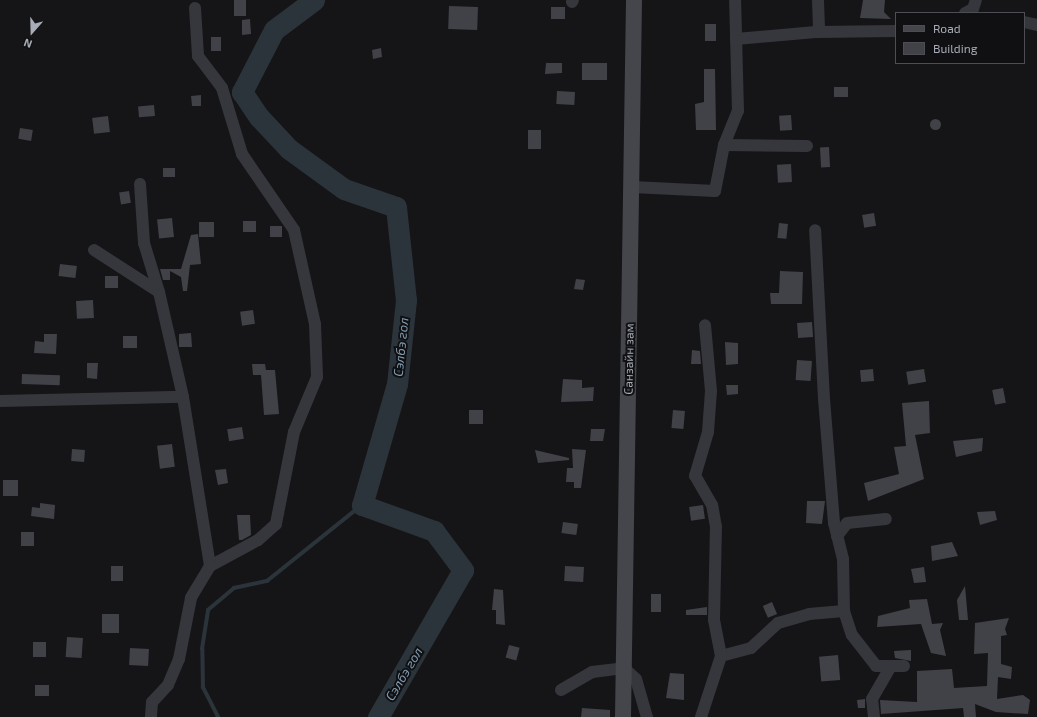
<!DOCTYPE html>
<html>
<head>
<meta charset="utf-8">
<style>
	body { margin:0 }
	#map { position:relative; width:1037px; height:717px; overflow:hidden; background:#151517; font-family:"Exo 2",sans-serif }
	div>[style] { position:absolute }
	.stream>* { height:3.5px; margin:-1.75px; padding:0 1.75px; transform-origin:1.75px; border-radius:1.75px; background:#2c343b }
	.river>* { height:21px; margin:-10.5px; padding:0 10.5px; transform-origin:10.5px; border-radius:10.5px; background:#2c343b }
	.building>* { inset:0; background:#414247; transform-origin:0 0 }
	.round { border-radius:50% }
	.minor>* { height:12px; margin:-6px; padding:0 6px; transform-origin:6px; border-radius:6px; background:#36373c }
	.secondary>* { height:16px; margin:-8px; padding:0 8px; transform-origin:8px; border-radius:8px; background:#44464c }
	span { translate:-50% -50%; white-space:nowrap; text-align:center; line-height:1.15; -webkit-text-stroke:4px #101012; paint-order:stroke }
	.street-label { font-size:12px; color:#a7acb7 }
	.water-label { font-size:13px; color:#7f9bb1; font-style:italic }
	.legend { position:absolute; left:895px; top:12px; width:130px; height:52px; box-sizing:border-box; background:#101012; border:1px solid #4c4e54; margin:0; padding:5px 7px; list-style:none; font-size:12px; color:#a7acb7 }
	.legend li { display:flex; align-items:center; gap:8px; height:20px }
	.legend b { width:20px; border:1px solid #4c4e54 }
	.north { position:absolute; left:12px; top:12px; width:40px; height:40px; -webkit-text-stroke:3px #101012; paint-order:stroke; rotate:200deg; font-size:11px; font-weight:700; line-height:16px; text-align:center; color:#a7acb7 }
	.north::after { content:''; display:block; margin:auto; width:14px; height:18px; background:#a7acb7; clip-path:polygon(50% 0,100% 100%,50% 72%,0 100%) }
</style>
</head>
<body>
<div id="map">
	<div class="stream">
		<div style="left:218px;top:717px;width:33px;rotate:-117deg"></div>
		<div style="left:203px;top:688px;width:39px;rotate:-91deg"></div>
		<div style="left:202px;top:649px;width:39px;rotate:-81deg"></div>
		<div style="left:208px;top:610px;width:34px;rotate:-40deg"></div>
		<div style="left:234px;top:588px;width:34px;rotate:-12deg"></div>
		<div style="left:267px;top:581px;width:122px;rotate:-38.7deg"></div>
	</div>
	<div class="river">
		<div style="left:314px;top:0;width:50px;rotate:143.1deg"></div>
		<div style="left:274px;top:30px;width:70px;rotate:117.3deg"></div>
		<div style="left:242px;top:92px;width:30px;rotate:56deg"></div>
		<div style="left:259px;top:117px;width:44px;rotate:46.8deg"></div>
		<div style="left:289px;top:149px;width:68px;rotate:36deg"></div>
		<div style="left:344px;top:189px;width:55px;rotate:19.1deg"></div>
		<div style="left:396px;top:207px;width:94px;rotate:83.9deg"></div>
		<div style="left:406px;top:300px;width:84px;rotate:96.1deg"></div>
		<div style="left:397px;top:384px;width:126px;rotate:106.1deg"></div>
		<div style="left:362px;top:505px;width:77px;rotate:19.9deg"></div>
		<div style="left:434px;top:531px;width:49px;rotate:53.4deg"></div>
		<div style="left:463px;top:570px;width:170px;rotate:120deg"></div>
	</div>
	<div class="building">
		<div style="left:234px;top:0;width:12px;height:16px"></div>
		<div style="clip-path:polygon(863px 0,885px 0,884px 12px,891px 19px,860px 18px)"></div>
		<div style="left:449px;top:6px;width:29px;height:23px;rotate:2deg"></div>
		<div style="left:565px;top:7px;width:12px;height:14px;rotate:90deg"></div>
		<div style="clip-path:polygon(250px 19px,251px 34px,242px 35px,242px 20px)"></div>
		<div style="left:705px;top:24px;width:11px;height:17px"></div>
		<div style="left:211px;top:37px;width:10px;height:14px"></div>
		<div style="clip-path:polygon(381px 48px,382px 57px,373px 59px,372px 50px)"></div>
		<div style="clip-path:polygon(546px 63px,562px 63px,562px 73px,545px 74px)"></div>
		<div style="left:607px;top:63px;width:17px;height:25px;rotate:90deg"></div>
		<div style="clip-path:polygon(704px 69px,715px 69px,716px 130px,696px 130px,695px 104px,704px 102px)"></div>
		<div style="left:834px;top:87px;width:14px;height:10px"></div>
		<div style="left:557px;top:91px;width:18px;height:13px;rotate:3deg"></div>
		<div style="clip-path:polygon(201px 95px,201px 106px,192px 106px,191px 96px)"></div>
		<div style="left:154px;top:105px;width:11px;height:16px;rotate:85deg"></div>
		<div style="left:791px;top:115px;width:15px;height:12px;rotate:86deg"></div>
		<div style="left:108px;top:116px;width:16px;height:16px;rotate:83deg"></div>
		<div class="round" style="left:929.5px;top:118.5px;width:11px;height:11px"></div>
		<div style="left:20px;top:128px;width:13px;height:11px;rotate:9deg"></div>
		<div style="left:528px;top:130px;width:13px;height:19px"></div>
		<div style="left:829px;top:147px;width:20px;height:9px;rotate:87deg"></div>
		<div style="left:791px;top:164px;width:18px;height:14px;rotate:87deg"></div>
		<div style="left:163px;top:168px;width:12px;height:9px"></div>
		<div style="left:129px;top:191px;width:12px;height:10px;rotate:81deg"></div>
		<div style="left:874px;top:213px;width:13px;height:12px;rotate:81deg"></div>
		<div style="left:172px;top:218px;width:19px;height:15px;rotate:84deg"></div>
		<div style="left:243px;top:221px;width:13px;height:11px"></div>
		<div style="left:214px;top:222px;width:15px;height:15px;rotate:90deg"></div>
		<div style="left:779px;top:223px;width:9px;height:15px;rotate:6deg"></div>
		<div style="left:270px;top:226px;width:12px;height:11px"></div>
		<div style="clip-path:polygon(198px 234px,201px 264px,190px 265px,187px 291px,183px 291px,181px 277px,170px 271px,170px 280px,163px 280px,160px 269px,181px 269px,191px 235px)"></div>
		<div style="left:60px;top:264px;width:17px;height:12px;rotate:7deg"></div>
		<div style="clip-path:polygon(780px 271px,803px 272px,802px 304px,771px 304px,770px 293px,779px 293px)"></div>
		<div style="left:105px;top:276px;width:13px;height:12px"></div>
		<div style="clip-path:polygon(576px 279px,585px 280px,583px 290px,574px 289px)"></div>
		<div style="left:93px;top:300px;width:18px;height:17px;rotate:87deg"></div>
		<div style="left:253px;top:310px;width:14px;height:13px;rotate:82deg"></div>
		<div style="left:812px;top:322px;width:15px;height:15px;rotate:86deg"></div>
		<div style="clip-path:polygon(191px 333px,192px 347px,179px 347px,179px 334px)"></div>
		<div style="clip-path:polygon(44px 334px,57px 334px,56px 354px,34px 353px,35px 341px,44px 342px)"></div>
		<div style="left:123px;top:336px;width:14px;height:12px"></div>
		<div style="clip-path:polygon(725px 342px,738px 343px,738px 364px,726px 365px)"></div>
		<div style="clip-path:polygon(692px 350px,700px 351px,701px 364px,691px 364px)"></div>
		<div style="left:797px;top:360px;width:15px;height:20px;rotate:4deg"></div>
		<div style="clip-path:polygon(87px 363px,98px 363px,97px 379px,87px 378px)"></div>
		<div style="clip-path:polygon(252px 364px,265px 364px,266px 370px,275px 370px,279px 414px,264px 415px,261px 375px,253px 375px)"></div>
		<div style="left:873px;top:369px;width:12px;height:13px;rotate:85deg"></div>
		<div style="left:924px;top:369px;width:13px;height:18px;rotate:81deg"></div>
		<div style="left:22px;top:374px;width:38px;height:10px;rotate:2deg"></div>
		<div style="clip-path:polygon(563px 379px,582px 380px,582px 388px,594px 387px,593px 401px,561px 402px)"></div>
		<div style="clip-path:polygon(726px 385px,738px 385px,738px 394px,727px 395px)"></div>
		<div style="left:1003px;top:388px;width:15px;height:11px;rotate:79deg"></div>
		<div style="clip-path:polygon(929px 401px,930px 433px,915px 435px,924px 479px,868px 501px,864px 483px,899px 474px,894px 447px,906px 446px,902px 403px)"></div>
		<div style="left:469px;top:410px;width:14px;height:14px"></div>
		<div style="left:673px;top:410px;width:12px;height:18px;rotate:5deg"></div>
		<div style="left:242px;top:427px;width:12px;height:15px;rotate:81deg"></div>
		<div style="clip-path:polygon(591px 429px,605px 429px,603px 441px,590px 441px)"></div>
		<div style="clip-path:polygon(983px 438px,982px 451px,956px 457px,953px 441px)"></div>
		<div style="left:172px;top:444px;width:23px;height:15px;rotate:83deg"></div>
		<div style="left:72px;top:449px;width:13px;height:12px;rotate:4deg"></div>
		<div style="clip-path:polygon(572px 449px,586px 450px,581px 488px,574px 488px,574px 482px,566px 482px,567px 468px,573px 468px)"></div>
		<div style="clip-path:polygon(535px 450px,569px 458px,569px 460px,538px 463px)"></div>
		<div style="clip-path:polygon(226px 469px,228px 483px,218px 485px,215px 470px)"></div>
		<div style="left:3px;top:480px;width:15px;height:16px"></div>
		<div style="clip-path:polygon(807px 501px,825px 501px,822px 524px,806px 523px)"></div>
		<div style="clip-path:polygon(40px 503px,55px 505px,54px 519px,31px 516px,32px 507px,40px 508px)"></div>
		<div style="left:703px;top:505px;width:14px;height:14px;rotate:82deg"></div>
		<div style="clip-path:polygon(995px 511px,997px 520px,980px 525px,977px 512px)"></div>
		<div style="clip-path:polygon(237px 515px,250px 515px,251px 535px,242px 540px,239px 540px)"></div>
		<div style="left:563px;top:522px;width:15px;height:11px;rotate:8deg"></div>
		<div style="left:21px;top:532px;width:13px;height:14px"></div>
		<div style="clip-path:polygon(952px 542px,958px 556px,932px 561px,931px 546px)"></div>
		<div style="left:111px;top:566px;width:12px;height:15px"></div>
		<div style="left:565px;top:566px;width:19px;height:15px;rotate:3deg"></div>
		<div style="clip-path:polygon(924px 567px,926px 582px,914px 583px,911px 569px)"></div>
		<div style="clip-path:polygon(965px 586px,968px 620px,959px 620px,957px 600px)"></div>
		<div style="clip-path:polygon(494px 589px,503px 590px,505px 625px,496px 624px,496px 610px,492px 610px)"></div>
		<div style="left:651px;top:594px;width:10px;height:18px"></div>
		<div style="clip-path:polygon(927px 599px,932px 624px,943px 623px,940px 630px,946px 656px,931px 653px,921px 624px,877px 627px,878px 616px,910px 608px,909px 600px)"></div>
		<div style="left:772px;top:602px;width:13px;height:10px;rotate:67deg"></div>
		<div style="clip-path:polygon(707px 607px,707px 615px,686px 615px,686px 610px)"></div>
		<div style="left:102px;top:614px;width:17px;height:19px"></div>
		<div style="clip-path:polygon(1009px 618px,1005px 629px,1007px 635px,1001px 636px,1001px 664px,1012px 667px,1011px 679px,998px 677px,997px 699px,1023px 695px,1030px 700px,1028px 714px,996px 712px,975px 704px,976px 717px,964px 717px,963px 708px,881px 714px,880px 700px,917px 702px,917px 671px,952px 669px,954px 688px,987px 686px,988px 653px,974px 654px,975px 623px)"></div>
		<div style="left:67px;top:637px;width:16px;height:20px;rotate:4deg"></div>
		<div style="left:33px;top:642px;width:13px;height:15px"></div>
		<div style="left:509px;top:645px;width:11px;height:13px;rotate:15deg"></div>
		<div style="left:130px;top:648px;width:19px;height:17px;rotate:3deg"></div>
		<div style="clip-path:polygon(911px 650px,911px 661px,895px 658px,894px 651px)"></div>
		<div style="left:838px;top:655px;width:25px;height:19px;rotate:85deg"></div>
		<div style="clip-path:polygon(670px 673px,684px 674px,684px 700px,666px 698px)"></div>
		<div style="left:35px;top:685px;width:14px;height:11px"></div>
		<div style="clip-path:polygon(865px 699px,865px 708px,858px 708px,857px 700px)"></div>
		<div style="clip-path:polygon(582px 708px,610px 710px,610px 717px,581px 717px)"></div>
	</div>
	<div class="minor">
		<div style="left:818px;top:0;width:32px;rotate:88deg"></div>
		<div style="left:572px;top:2px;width:2px;rotate:-63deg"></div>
		<div style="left:195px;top:8px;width:48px;rotate:86.4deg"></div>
		<div style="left:198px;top:56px;width:40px;rotate:53deg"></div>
		<div style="left:222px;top:88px;width:69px;rotate:73.1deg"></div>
		<div style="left:242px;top:154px;width:92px;rotate:55.6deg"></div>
		<div style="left:294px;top:230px;width:96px;rotate:77.4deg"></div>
		<div style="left:315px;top:324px;width:53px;rotate:87.8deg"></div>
		<div style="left:317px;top:377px;width:60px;rotate:112.7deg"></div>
		<div style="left:294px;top:432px;width:94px;rotate:101.1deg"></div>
		<div style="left:276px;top:524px;width:24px;rotate:138deg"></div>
		<div style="left:258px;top:540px;width:55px;rotate:151.6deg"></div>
		<div style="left:965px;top:13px;width:9px;rotate:-27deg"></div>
		<div style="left:973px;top:9px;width:9px;rotate:-72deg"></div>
		<div style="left:1024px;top:22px;width:13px;rotate:13deg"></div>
		<div style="left:736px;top:39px;width:80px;rotate:-5deg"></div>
		<div style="left:816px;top:32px;width:80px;rotate:-0.7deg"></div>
		<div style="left:724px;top:145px;width:83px;rotate:0.7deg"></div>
		<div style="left:140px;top:184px;width:59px;rotate:86.1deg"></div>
		<div style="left:144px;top:243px;width:51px;rotate:73deg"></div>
		<div style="left:632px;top:187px;width:83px;rotate:2.8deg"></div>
		<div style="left:715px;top:191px;width:47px;rotate:-78.9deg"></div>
		<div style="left:724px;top:145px;width:37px;rotate:-68deg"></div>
		<div style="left:738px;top:111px;width:111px;rotate:-91.5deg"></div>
		<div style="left:94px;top:250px;width:77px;rotate:32.9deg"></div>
		<div style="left:159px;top:292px;width:108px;rotate:77.1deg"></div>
		<div style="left:0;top:401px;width:183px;rotate:-1.3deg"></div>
		<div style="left:183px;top:397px;width:171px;rotate:80.9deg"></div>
		<div style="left:210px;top:566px;width:37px;rotate:121deg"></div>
		<div style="left:191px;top:598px;width:62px;rotate:101.1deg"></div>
		<div style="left:179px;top:659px;width:28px;rotate:113deg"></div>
		<div style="left:168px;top:685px;width:23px;rotate:133deg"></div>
		<div style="left:152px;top:702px;width:15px;rotate:94deg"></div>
		<div style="left:837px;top:536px;width:16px;rotate:-52deg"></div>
		<div style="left:847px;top:523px;width:39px;rotate:-6deg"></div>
		<div style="left:844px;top:611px;width:25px;rotate:72deg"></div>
		<div style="left:852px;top:635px;width:39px;rotate:52deg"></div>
		<div style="left:876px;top:666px;width:28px"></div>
		<div style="left:721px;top:656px;width:31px;rotate:-15deg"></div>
		<div style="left:751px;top:648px;width:37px;rotate:-43deg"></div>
		<div style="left:778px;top:623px;width:32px;rotate:-16deg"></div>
		<div style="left:809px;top:614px;width:35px;rotate:-5deg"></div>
		<div style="left:844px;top:611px;width:52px;rotate:-91.1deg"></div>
		<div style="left:843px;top:559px;width:37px;rotate:-104deg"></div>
		<div style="left:834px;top:523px;width:124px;rotate:-94.6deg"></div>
		<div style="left:824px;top:399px;width:169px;rotate:-93deg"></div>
		<div style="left:561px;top:690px;width:36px;rotate:-30deg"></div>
		<div style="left:592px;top:672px;width:32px;rotate:-7deg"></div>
		<div style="left:624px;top:668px;width:16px;rotate:43deg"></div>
		<div style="left:636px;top:679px;width:40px;rotate:74deg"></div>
		<div style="left:701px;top:717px;width:64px;rotate:-71.8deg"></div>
		<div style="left:721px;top:656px;width:37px;rotate:-101deg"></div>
		<div style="left:714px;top:620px;width:93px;rotate:-88.8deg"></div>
		<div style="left:716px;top:527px;width:22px;rotate:-100deg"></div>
		<div style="left:712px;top:505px;width:34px;rotate:-120deg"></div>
		<div style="left:695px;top:476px;width:46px;rotate:-73.5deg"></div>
		<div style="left:708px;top:432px;width:41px;rotate:-85.8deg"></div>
		<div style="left:711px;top:391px;width:66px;rotate:-95.2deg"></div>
		<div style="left:874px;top:717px;width:18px;rotate:-96deg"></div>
		<div style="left:872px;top:699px;width:38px;rotate:-60deg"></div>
	</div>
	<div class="secondary">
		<div style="left:623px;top:717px;width:717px;rotate:-89.12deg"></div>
	</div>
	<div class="street-label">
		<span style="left:629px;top:359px;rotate:-89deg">Санзайн зам</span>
	</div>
	<div class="water-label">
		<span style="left:401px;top:347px;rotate:-84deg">Сэлбэ гол</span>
		<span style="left:404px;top:674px;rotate:-59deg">Сэлбэ гол</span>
	</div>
	<ul class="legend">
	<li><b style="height:5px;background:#44464c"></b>Road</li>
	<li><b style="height:11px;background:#414247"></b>Building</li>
	</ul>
	<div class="north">N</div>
</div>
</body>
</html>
